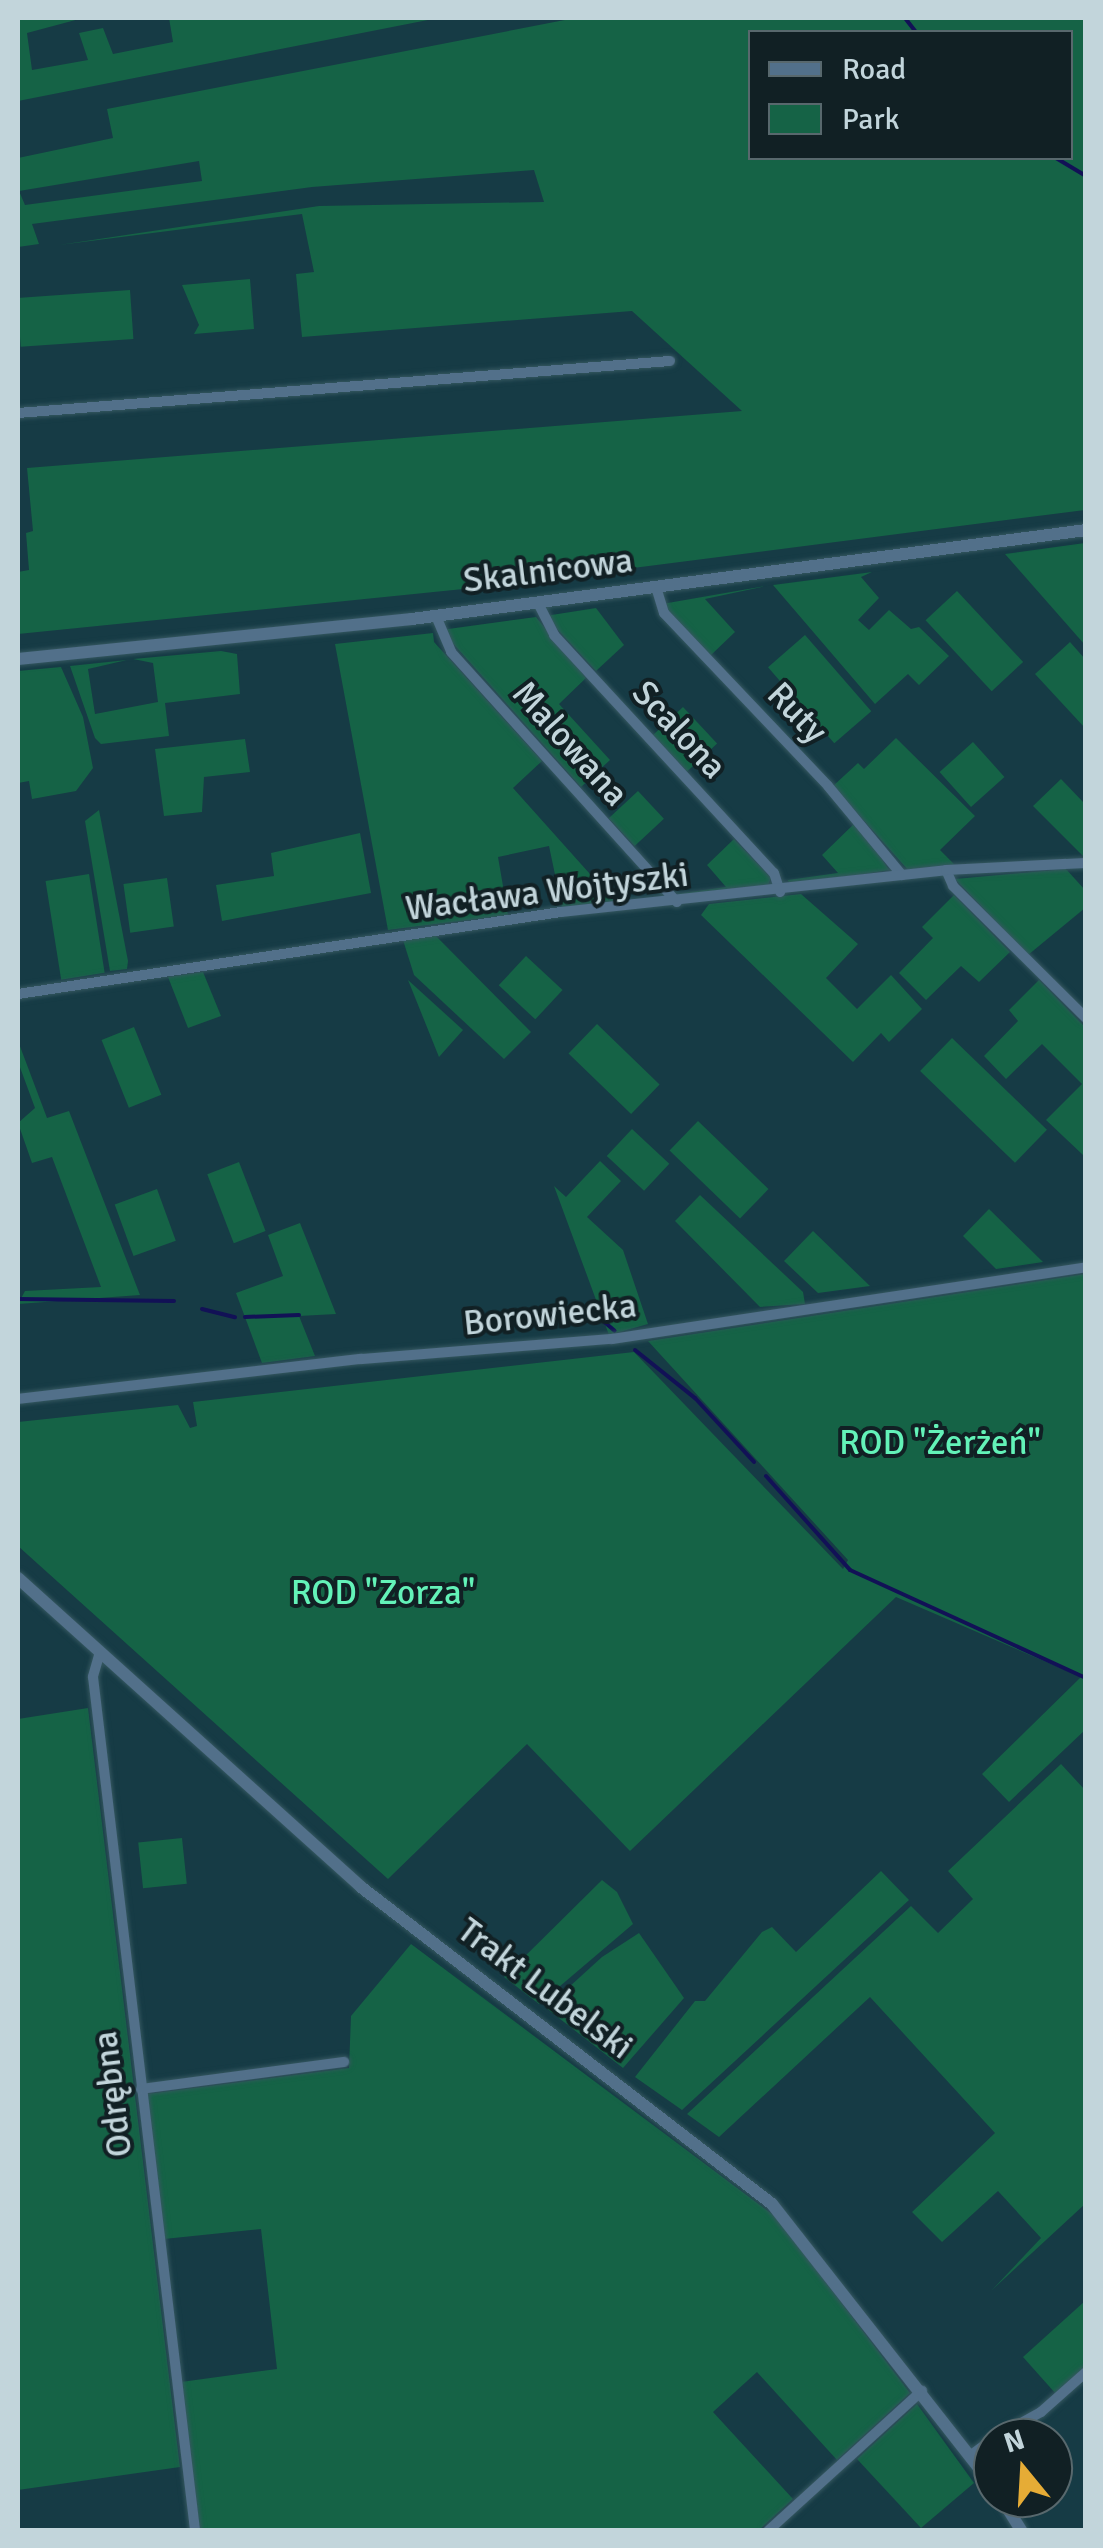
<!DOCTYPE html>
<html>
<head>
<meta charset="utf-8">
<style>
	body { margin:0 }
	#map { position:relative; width:1103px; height:2548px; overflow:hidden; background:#163b45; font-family:Signika,sans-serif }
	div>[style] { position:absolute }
	.green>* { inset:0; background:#156346; transform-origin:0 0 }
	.stream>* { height:4px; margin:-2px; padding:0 2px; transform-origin:2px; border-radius:2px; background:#121156 }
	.roads { filter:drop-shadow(0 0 2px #355760) drop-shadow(0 0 2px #355760) }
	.minor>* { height:10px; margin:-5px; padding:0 5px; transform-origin:5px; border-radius:5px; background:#52708a }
	.tertiary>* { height:12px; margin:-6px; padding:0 6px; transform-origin:6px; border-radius:6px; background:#52708a }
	span { translate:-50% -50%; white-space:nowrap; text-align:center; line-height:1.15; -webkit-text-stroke:8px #112024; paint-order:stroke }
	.street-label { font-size:35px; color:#c2d5db }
	.park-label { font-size:35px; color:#63f2b8 }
	.frame { position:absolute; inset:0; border:20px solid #c2d5db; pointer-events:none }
	.legend { position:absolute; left:748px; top:30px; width:325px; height:130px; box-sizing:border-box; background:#112024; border:2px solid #58686d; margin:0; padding:12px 18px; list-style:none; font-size:30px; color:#c2d5db }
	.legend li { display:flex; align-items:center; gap:20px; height:50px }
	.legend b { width:50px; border:2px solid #58686d }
	.north { position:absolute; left:973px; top:2418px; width:100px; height:100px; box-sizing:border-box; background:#112024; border:2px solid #58686d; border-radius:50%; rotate:342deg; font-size:28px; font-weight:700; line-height:40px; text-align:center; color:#c2d5db }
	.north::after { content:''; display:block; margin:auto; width:35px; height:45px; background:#e6ac36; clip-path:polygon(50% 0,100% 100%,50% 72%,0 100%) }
</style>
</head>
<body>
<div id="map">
	<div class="green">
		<div style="clip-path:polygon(18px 18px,83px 18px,27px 33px,32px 70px,88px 60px,79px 33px,103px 28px,113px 54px,173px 42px,169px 18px,438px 18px,18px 101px)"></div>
		<div style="clip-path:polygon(evenodd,575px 18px,1085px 18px,1085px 510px,493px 586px,18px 634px,18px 572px,29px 570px,26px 533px,33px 531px,27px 468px,742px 411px,632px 311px,302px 337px,296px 274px,314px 272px,302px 214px,59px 245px,319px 206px,544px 202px,534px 170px,312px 187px,32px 224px,39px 244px,18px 247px,18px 158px,113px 138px,107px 109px,575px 18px,1070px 32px,1070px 158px,750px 158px,750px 32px,1070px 32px,575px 18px,199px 161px,202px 181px,25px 205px,19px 191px,199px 161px)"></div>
		<div style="clip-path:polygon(250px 279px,254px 329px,194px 334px,199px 325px,182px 285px)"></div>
		<div style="left:130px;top:290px;width:49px;height:113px;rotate:86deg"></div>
		<div style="clip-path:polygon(1085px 543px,1086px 543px,1085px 645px,1005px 554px)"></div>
		<div style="clip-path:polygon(872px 572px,861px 577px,879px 598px,858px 620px,869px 630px,889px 610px,911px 629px,919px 627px,949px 656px,919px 685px,908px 674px,875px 704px,773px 585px)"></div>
		<div style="clip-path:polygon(766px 586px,705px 599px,735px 632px,710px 656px,662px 604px)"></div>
		<div style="left:957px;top:591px;width:97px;height:43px;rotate:47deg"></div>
		<div style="clip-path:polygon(596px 608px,624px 645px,596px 671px,545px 616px)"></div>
		<div style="clip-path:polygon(536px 617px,586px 678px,559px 704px,610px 760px,581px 787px,441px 630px)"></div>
		<div style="clip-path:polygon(433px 633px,434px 642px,542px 761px,513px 788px,615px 902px,562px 908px,549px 846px,498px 857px,508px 915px,388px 930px,335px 644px)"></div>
		<div style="left:805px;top:635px;width:101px;height:49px;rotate:49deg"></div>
		<div style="clip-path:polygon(1070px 642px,1085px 659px,1085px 728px,1035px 674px)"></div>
		<div style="clip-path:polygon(221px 651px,237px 654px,240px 694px,165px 703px,169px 736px,101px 744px,95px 738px,70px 666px,127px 660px,88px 669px,95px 714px,158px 702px,153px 663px,133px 659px)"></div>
		<div style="clip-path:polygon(61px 667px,83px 717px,93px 768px,76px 791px,32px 799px,29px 781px,18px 783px,18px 671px)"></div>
		<div style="left:683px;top:707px;width:50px;height:41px;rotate:47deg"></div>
		<div style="clip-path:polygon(896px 738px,975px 816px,940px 850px,955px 865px,908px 870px,833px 786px,858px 763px,864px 769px)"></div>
		<div style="clip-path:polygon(245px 739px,250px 772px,204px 777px,202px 812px,164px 816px,155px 749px)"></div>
		<div style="left:973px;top:742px;width:47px;height:45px;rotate:48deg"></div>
		<div style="clip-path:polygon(1061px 779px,1085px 804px,1085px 858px,1033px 806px)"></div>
		<div style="left:638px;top:791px;width:38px;height:40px;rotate:47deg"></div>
		<div style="clip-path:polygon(99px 810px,128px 961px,127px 969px,110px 971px,85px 821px)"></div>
		<div style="clip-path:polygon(857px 821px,889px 870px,790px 886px,788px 880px,838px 873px,822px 855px)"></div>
		<div style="clip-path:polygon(360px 833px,371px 893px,222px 921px,216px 885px,274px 876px,271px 853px)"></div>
		<div style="clip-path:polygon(734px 839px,771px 878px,766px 890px,676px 894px,726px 887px,707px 865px)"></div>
		<div style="clip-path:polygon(1066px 869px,1085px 890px,1085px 908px,1028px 955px,955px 879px)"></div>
		<div style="left:89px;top:874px;width:100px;height:44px;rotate:81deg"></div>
		<div style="left:167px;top:878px;width:49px;height:44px;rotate:82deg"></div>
		<div style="clip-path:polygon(801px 894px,858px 944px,826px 978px,857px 1009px,891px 975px,922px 1009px,889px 1042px,881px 1033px,853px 1062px,701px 915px,709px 904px)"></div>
		<div style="clip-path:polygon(954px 895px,1010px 952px,979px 982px,961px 966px,926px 1000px,899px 973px,933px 938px,922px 927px)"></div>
		<div style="clip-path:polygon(434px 934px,531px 1032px,504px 1059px,414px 975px,403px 940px)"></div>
		<div style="left:526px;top:956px;width:50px;height:40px;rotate:43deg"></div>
		<div style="clip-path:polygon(203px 972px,221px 1016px,188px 1028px,168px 977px)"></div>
		<div style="clip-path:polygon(408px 980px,463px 1030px,439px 1057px)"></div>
		<div style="clip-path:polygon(1039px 980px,1085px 1027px,1083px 1155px,1046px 1120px,1082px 1084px,1042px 1044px,1006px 1079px,984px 1056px,1018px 1021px,1009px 1010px)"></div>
		<div style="left:597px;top:1024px;width:87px;height:41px;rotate:44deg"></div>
		<div style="left:134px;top:1027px;width:73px;height:35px;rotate:68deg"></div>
		<div style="left:952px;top:1038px;width:132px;height:46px;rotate:44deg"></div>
		<div style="clip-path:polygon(18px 1041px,47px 1118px,69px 1111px,140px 1295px,18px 1304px,25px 1291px,101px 1287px,52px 1157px,32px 1163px,18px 1123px,35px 1108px,18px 1062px)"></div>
		<div style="left:698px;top:1121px;width:98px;height:41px;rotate:44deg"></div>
		<div style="left:632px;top:1129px;width:51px;height:37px;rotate:43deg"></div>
		<div style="clip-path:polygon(600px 1161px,621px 1181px,587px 1217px,623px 1250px,648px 1324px,609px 1335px,554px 1186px,566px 1197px)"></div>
		<div style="left:239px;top:1162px;width:74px;height:34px;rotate:69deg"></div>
		<div style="left:157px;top:1189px;width:55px;height:45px;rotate:70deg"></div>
		<div style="clip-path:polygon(700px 1195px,803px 1292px,805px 1304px,760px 1307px,675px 1221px)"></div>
		<div style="clip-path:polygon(989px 1209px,1043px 1262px,996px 1269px,963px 1236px)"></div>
		<div style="clip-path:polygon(300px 1223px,336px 1314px,299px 1316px,315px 1356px,262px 1363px,236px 1293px,283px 1276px,268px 1235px)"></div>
		<div style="clip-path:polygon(813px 1231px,870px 1286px,818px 1293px,784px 1261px)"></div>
		<div style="clip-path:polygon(1085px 1274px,1085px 1730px,1009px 1802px,982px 1774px,1081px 1677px,896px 1597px,630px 1851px,527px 1744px,388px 1879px,18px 1546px,18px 1422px,178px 1405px,190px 1428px,197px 1426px,193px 1402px,634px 1352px,843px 1569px,848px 1560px,648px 1341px)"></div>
		<div style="clip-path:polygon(88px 1708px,180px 2467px,18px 2490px,18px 1719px)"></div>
		<div style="clip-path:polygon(1061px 1764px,1085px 1790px,1085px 2204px,992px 2290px,1041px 2238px,998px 2191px,942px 2242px,912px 2212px,995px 2133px,870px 1997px,719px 2137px,687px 2114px,911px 1906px,938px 1933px,973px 1899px,948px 1871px)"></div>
		<div style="left:182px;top:1838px;width:46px;height:44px;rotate:84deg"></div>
		<div style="clip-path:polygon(881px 1871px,909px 1900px,682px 2110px,635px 2077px,695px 2001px,705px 2001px,762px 1932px,772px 1927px,796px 1952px)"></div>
		<div style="clip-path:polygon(602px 1880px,617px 1892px,633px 1924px,539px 2004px,504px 1977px)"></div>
		<div style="clip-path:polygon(639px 1933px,684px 1998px,623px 2068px,546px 2008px,602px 1957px)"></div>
		<div style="clip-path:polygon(411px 1944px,776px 2217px,910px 2393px,837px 2460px,757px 2372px,713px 2412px,793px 2499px,759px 2530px,200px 2530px,181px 2382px,277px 2369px,261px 2229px,164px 2239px,147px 2094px,349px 2068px,351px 2016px)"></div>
		<div style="clip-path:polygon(1085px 2301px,1085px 2367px,1056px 2394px,1023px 2357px)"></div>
		<div style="clip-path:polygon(917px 2404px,974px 2483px,921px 2528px,857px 2459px)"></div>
	</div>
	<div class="stream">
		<div style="left:905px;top:18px;width:18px;rotate:52deg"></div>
		<div style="left:1056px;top:158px;width:35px;rotate:31deg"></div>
		<div style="left:18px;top:1299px;width:156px;rotate:0.7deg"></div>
		<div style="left:202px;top:1309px;width:34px;rotate:14deg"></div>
		<div style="left:245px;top:1317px;width:54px;rotate:-2.1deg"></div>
		<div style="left:601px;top:1319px;width:18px;rotate:41deg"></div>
		<div style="left:635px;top:1350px;width:77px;rotate:38.7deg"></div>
		<div style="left:695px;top:1398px;width:87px;rotate:47.3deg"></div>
		<div style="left:766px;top:1476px;width:126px;rotate:48.2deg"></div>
		<div style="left:850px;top:1570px;width:260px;rotate:24.6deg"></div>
	</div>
	<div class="roads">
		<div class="minor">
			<div style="left:18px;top:413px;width:654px;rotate:-4.56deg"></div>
			<div style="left:656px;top:587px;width:27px;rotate:73deg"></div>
			<div style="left:664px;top:613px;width:238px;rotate:46.5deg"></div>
			<div style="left:828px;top:786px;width:116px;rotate:50.3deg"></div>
			<div style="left:538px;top:603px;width:36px;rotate:63deg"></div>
			<div style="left:554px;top:635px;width:324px;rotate:47.3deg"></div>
			<div style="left:774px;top:873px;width:20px;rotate:72deg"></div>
			<div style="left:436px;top:616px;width:39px;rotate:67deg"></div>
			<div style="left:451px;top:652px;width:337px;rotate:47.9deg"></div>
			<div style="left:946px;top:870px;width:17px;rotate:66deg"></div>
			<div style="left:953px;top:886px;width:187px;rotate:44.8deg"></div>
			<div style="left:18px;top:994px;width:549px;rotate:-8.59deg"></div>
			<div style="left:561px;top:912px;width:387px;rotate:-6.2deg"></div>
			<div style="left:946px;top:870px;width:140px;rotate:-2.9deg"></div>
			<div style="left:18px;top:1399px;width:345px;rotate:-6.7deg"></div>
			<div style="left:361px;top:1359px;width:252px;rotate:-4.6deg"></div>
			<div style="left:612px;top:1339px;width:479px;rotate:-8.6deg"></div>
			<div style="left:100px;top:1652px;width:26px;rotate:106deg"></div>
			<div style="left:93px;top:1677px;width:859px;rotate:83.18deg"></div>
			<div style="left:141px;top:2089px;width:205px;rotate:-7.6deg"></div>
			<div style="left:994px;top:2438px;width:54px;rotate:-29deg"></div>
			<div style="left:1041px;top:2412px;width:60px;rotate:-41.6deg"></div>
			<div style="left:971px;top:2455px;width:27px;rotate:-36deg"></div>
			<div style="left:769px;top:2530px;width:207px;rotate:-42.3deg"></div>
		</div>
		<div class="tertiary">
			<div style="left:18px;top:659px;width:396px;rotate:-5.8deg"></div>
			<div style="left:412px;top:619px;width:680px;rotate:-7.52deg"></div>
			<div style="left:18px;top:1578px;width:462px;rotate:42deg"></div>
			<div style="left:361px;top:1887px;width:519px;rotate:37.64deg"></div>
			<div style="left:772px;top:2204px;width:358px;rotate:51.9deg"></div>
			<div style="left:1001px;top:2498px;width:38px;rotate:58deg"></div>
		</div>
	</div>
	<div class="street-label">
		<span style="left:548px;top:571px;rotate:-7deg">Skalnicowa</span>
		<span style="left:797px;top:713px;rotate:46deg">Ruty</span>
		<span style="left:679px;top:730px;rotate:47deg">Scalona</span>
		<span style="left:570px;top:744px;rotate:48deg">Malowana</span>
		<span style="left:547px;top:892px;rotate:-7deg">Wacława Wojtyszki</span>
		<span style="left:550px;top:1315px;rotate:-6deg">Borowiecka</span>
		<span style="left:545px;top:1989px;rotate:37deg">Trakt Lubelski</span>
		<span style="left:113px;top:2094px;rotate:-97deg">Odrębna</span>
	</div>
	<div class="park-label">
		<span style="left:940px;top:1443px">ROD "Żerżeń"</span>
		<span style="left:383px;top:1593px">ROD "Zorza"</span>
	</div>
	<div class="frame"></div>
	<ul class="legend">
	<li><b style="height:12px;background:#52708a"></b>Road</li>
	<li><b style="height:28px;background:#156346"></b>Park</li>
	</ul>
	<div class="north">N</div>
</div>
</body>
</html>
